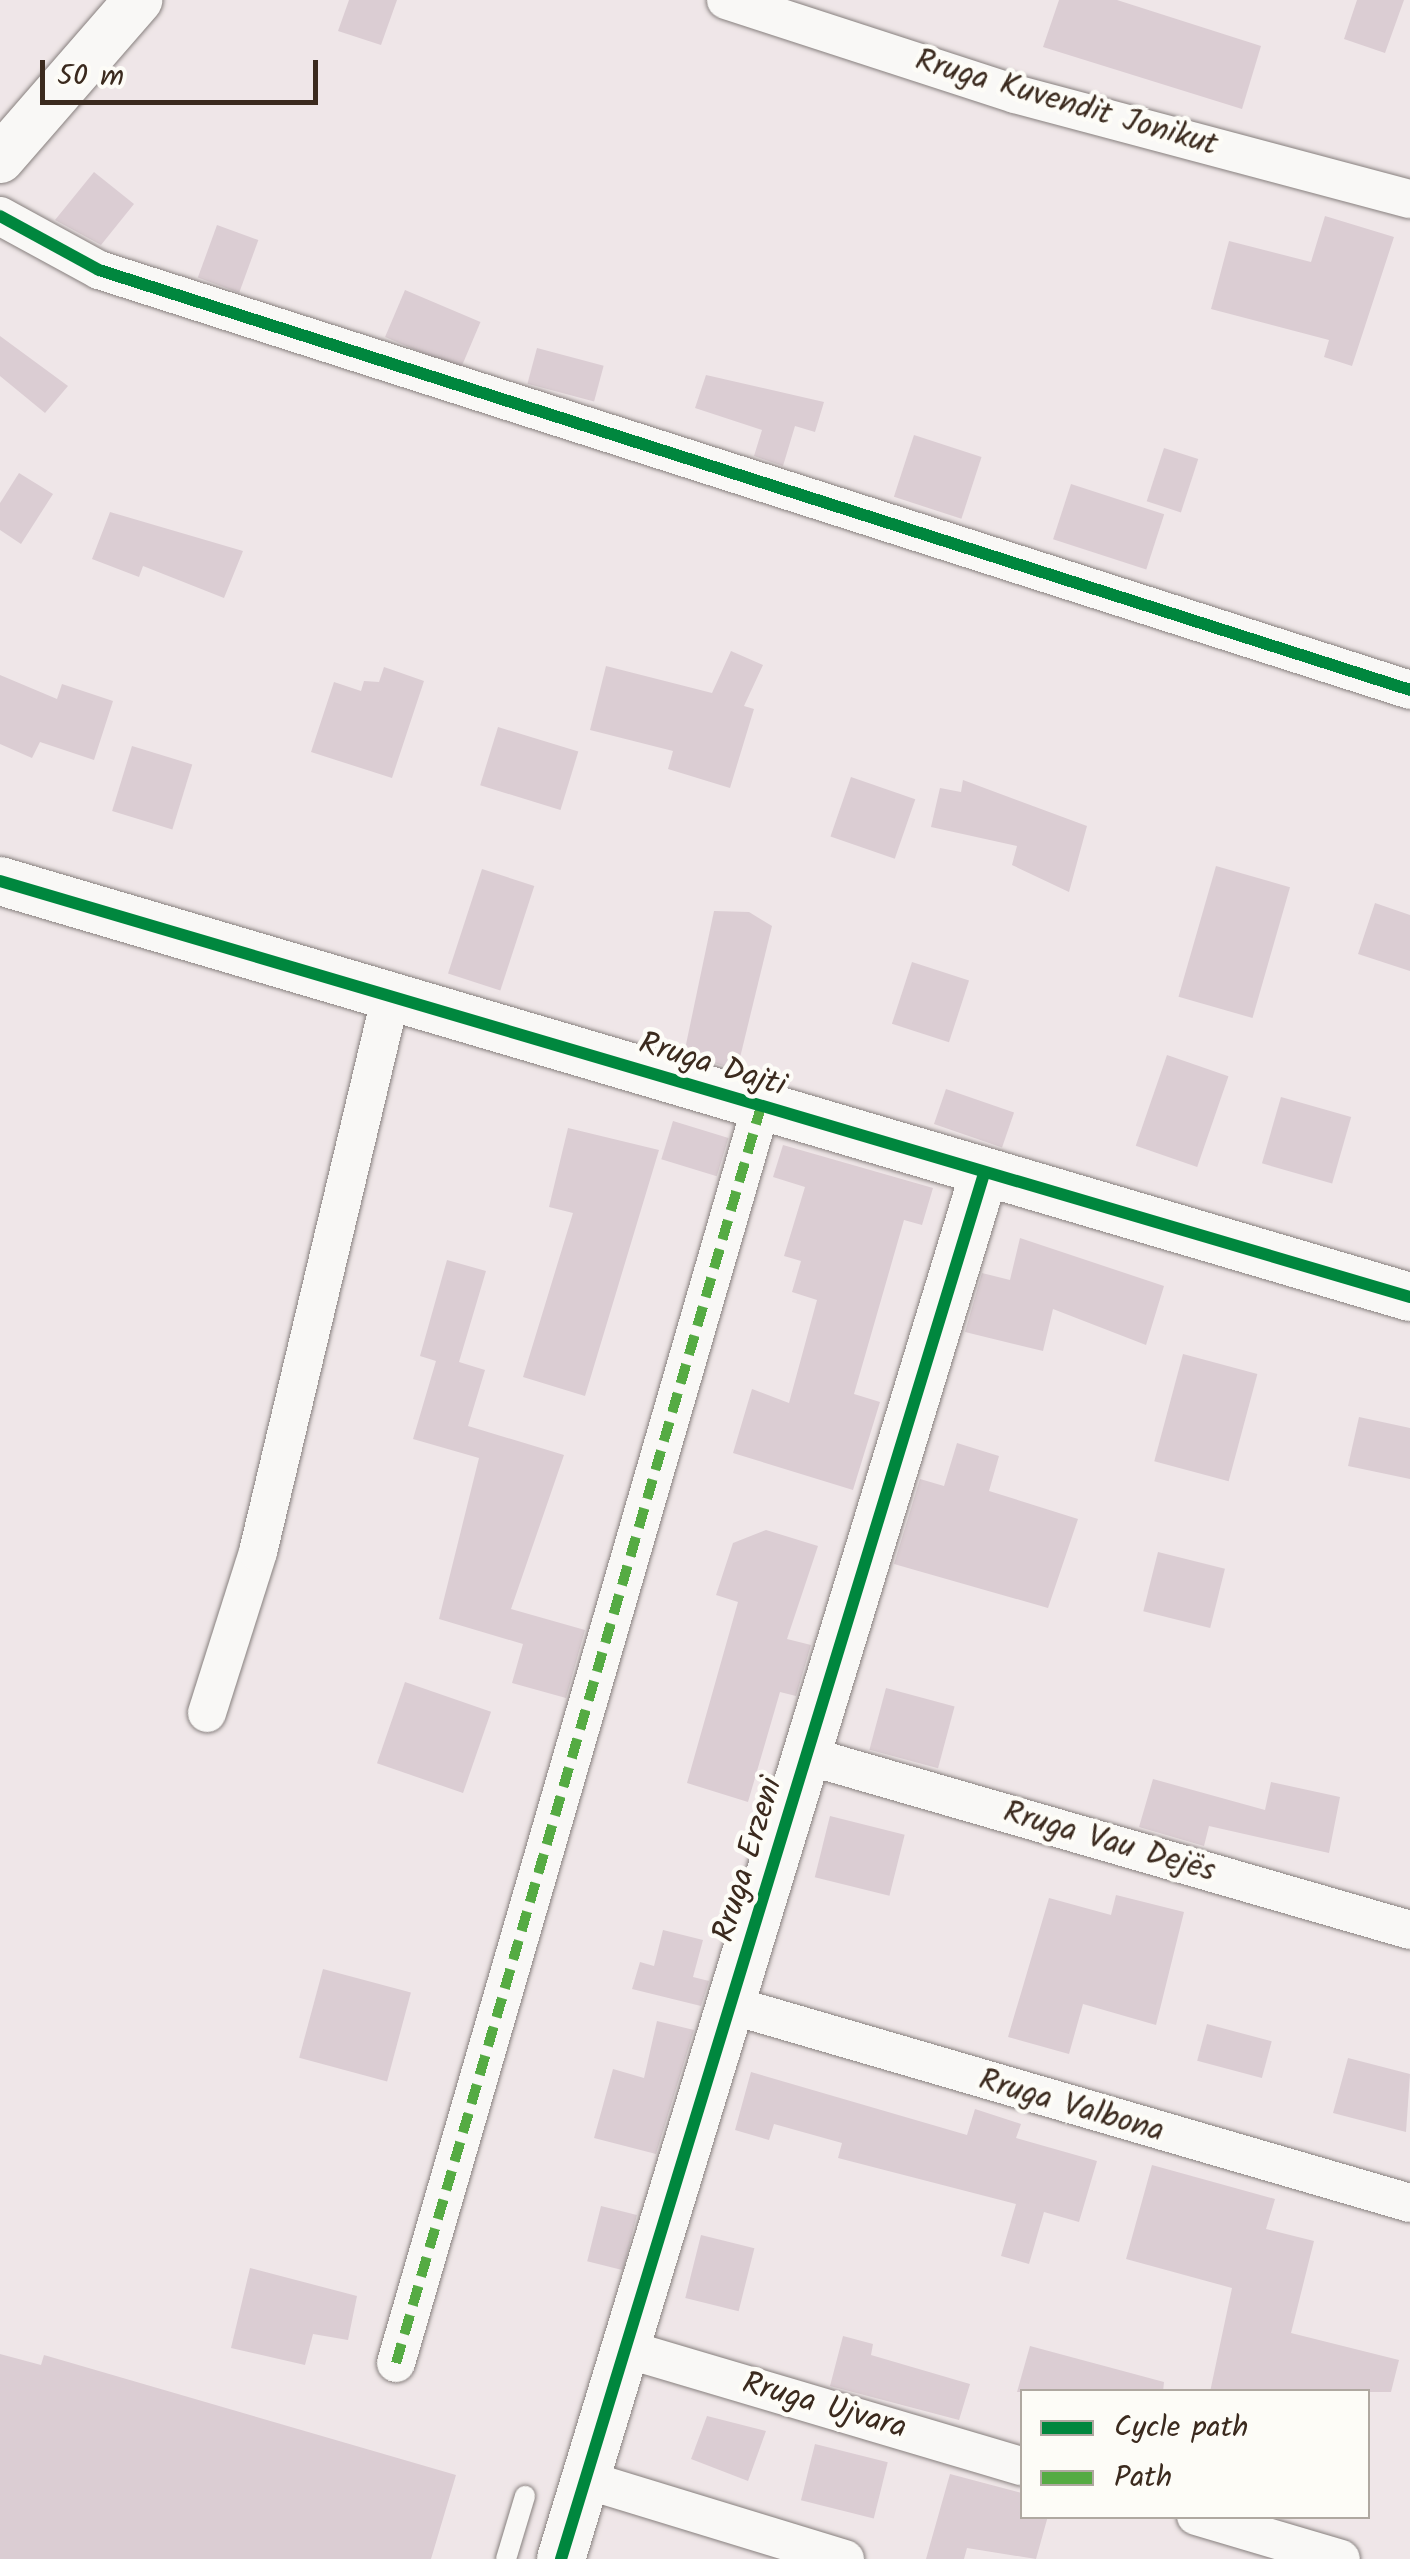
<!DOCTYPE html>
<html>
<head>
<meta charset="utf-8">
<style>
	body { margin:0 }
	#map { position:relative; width:1410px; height:2559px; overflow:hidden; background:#efe6e8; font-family:Kalam,sans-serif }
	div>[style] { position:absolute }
	.building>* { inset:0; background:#dbcdd3; transform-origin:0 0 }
	.roads { filter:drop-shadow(0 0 2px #87807e) drop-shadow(0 0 2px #87807e) }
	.service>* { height:20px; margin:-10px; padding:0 10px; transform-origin:10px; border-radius:10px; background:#f9f8f6 }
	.minor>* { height:38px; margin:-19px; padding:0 19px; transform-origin:19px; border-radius:19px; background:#f9f8f6 }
	.tertiary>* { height:48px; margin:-24px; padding:0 24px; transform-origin:24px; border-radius:24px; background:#f9f8f6 }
	.quiet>* { height:10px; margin-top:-5px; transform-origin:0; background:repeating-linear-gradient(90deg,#55ab43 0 20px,transparent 0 30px) }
	.cycleway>* { height:12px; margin:-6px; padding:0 6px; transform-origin:6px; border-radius:6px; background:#00873e }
	span { translate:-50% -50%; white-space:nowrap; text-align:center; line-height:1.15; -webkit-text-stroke:9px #fdfcf7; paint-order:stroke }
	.street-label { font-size:32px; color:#3b2a1e }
	.legend { position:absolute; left:1020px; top:2389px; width:350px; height:130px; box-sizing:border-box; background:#fdfcf7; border:2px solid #afa8a0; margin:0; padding:12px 18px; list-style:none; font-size:30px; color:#3b2a1e }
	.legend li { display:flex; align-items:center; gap:20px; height:50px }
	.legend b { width:50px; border:2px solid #afa8a0 }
	.scale { position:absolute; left:40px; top:60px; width:278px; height:45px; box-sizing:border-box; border:5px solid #3b2a1e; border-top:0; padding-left:12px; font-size:30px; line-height:35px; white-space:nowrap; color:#3b2a1e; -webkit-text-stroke:8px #fdfcf7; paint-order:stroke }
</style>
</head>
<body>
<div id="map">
	<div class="building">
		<div style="clip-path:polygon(349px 0,397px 0,381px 45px,338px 31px)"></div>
		<div style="clip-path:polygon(1059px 0,1117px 0,1261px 46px,1242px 109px,1043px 47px)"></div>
		<div style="clip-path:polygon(1357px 0,1404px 0,1385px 53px,1344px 39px)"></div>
		<div style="clip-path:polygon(94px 172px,134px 204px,101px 245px,55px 220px)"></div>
		<div style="clip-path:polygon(1325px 216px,1394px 237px,1352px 366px,1324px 357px,1329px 340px,1211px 309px,1229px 241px,1311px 262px)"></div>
		<div style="left:217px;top:225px;width:44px;height:56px;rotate:20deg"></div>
		<div style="left:405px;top:290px;width:82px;height:51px;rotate:23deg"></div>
		<div style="clip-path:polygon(0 336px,68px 386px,45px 413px,0 376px)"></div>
		<div style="left:537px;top:348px;width:69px;height:37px;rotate:15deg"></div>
		<div style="clip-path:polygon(706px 375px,824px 402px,815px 432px,795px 426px,783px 466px,754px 456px,762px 430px,695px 408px)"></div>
		<div style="left:914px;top:435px;width:71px;height:65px;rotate:18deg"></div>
		<div style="left:1164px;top:448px;width:36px;height:56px;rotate:18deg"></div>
		<div style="clip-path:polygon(19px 473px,53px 494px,21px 544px,0 530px,0 503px)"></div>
		<div style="left:1071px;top:484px;width:98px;height:58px;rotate:18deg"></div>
		<div style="clip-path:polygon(110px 512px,243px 551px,224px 598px,143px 566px,139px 577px,92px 559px)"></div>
		<div style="clip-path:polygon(731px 651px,763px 665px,744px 706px,754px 709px,730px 788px,668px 769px,673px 751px,590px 730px,606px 666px,712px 693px)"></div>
		<div style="clip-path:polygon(384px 667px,424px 681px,392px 778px,311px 752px,334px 682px,361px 691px,364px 681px,379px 682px)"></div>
		<div style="clip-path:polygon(0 675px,57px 699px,62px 684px,113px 701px,94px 760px,40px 742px,32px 758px,0 744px)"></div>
		<div style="left:498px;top:727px;width:84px;height:61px;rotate:17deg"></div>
		<div style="left:132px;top:746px;width:63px;height:68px;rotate:17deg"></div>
		<div style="left:851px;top:777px;width:68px;height:63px;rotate:19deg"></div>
		<div style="clip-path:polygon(963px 780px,1087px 826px,1069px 892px,1012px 865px,1017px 846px,931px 827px,940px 788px,961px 792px)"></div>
		<div style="left:1216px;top:866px;width:77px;height:136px;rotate:16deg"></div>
		<div style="left:482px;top:869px;width:55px;height:110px;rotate:18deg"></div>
		<div style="clip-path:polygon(1375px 903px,1410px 915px,1410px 971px,1358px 954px)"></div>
		<div style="clip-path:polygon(714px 911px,749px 912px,772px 926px,737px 1070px,684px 1054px)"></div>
		<div style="left:912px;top:962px;width:60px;height:65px;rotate:18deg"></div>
		<div style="left:1167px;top:1055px;width:65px;height:96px;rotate:19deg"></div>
		<div style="left:946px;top:1089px;width:72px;height:37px;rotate:19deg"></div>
		<div style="left:1281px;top:1097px;width:73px;height:69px;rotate:16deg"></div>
		<div style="left:673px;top:1121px;width:58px;height:40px;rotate:17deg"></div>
		<div style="clip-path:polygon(568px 1128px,659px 1150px,585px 1396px,523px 1377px,573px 1213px,549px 1207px)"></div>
		<div style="clip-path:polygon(783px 1145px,933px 1188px,922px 1225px,904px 1220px,854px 1394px,880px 1402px,853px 1490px,733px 1453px,752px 1389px,789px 1403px,817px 1300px,792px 1292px,801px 1261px,784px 1256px,805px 1187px,773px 1177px)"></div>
		<div style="clip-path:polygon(1020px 1238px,1164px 1286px,1146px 1345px,1053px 1309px,1043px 1351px,965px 1332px,982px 1273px,1010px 1280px)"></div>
		<div style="clip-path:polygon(447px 1260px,486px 1271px,459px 1362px,485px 1370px,468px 1426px,564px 1455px,511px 1609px,585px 1630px,566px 1698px,512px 1683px,523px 1644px,439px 1619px,479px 1458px,413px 1439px,436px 1361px,420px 1356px)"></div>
		<div style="left:1183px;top:1354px;width:77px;height:111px;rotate:15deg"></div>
		<div style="clip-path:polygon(1359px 1417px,1410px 1428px,1410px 1479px,1348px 1466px)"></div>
		<div style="clip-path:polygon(957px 1443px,999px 1456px,989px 1491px,1078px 1519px,1048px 1608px,894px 1564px,920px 1479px,944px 1486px)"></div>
		<div style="clip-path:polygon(766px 1530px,818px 1546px,787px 1639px,811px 1645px,796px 1696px,780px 1692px,748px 1802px,687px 1783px,738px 1602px,716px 1595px,733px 1543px)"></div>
		<div style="left:1158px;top:1552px;width:69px;height:61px;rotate:14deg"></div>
		<div style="left:405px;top:1682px;width:91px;height:86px;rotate:19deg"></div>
		<div style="left:886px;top:1688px;width:71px;height:64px;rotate:15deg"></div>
		<div style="clip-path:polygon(1153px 1779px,1265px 1810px,1271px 1782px,1340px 1797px,1329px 1853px,1209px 1826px,1204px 1846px,1139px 1827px)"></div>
		<div style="left:830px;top:1816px;width:77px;height:63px;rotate:14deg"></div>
		<div style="clip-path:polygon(1116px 1895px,1184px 1912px,1156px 2025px,1083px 2004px,1069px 2054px,1008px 2037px,1049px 1898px,1111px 1915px)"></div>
		<div style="clip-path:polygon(663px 1930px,703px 1940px,693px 1977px,709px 1981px,701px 2006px,632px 1989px,640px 1962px,654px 1966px)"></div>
		<div style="left:323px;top:1969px;width:91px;height:92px;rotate:15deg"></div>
		<div style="clip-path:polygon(657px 2021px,694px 2030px,656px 2154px,594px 2138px,613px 2069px,644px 2078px)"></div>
		<div style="left:1207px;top:2024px;width:67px;height:38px;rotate:15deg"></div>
		<div style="clip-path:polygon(1348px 2058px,1410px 2074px,1406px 2132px,1333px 2113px)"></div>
		<div style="clip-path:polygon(751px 2072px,967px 2135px,975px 2109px,1021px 2124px,1016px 2138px,1097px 2161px,1079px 2222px,1044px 2212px,1029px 2264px,1001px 2256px,1016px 2204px,838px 2158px,842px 2143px,774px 2124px,769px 2140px,735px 2130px)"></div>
		<div style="clip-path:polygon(1152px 2165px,1275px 2199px,1266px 2229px,1314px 2241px,1291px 2333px,1399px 2360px,1391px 2392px,1210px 2392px,1232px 2288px,1126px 2259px)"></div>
		<div style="left:601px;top:2206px;width:37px;height:57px;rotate:14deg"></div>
		<div style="left:701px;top:2235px;width:55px;height:65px;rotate:14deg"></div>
		<div style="clip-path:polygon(250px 2268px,357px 2296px,348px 2340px,313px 2334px,305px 2365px,231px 2348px)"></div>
		<div style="clip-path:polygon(843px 2336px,873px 2344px,871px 2355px,970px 2384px,959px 2420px,830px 2386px)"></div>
		<div style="clip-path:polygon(1030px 2346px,1164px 2382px,1163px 2392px,1017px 2392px)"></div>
		<div style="clip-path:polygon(0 2354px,41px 2365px,44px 2355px,456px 2475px,431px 2559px,0 2559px)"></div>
		<div style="clip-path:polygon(707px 2416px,766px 2431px,748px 2481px,691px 2459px)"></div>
		<div style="left:815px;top:2444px;width:75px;height:58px;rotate:14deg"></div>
		<div style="clip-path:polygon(950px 2474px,1022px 2493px,1022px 2516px,1048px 2516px,1036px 2559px,967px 2548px,964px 2559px,926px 2559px)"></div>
	</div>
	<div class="roads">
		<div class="service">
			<div style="left:506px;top:2559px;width:66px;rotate:-73.2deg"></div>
		</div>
		<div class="minor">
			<div style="left:726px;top:0;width:304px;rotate:18deg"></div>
			<div style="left:1015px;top:94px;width:409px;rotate:14.9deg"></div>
			<div style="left:0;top:216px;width:113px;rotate:28.6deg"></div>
			<div style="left:99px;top:270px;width:1377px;rotate:17.76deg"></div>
			<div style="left:207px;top:1713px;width:169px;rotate:-72.4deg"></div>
			<div style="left:258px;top:1552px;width:569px;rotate:-76.57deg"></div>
			<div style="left:808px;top:1756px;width:627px;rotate:16.12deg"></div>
			<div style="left:734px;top:2006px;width:704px;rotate:16.25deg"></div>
			<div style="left:626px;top:2349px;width:413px;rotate:16.5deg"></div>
			<div style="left:396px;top:2363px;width:1305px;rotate:-73.8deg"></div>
			<div style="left:583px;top:2479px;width:274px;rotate:17deg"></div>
			<div style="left:1196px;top:2516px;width:151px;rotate:16.5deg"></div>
		</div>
		<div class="tertiary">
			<div style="left:0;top:159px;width:211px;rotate:-49deg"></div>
			<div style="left:0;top:881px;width:1470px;rotate:16.44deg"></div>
			<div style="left:561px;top:2559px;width:1448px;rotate:-73.02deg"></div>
		</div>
	</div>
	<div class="quiet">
		<div style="left:396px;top:2363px;width:1305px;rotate:-73.8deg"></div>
	</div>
	<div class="cycleway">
		<div style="left:0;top:216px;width:113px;rotate:28.6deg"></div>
		<div style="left:99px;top:270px;width:1377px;rotate:17.76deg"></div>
		<div style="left:0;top:881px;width:1470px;rotate:16.44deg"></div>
		<div style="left:561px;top:2559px;width:1448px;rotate:-73.02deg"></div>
	</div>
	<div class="street-label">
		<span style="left:1066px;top:104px;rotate:16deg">Rruga Kuvendit Jonikut</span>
		<span style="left:712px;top:1066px;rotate:17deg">Rruga Dajti</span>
		<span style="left:1109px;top:1843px;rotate:16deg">Rruga Vau Dejës</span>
		<span style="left:749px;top:1860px;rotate:-73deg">Rruga Erzeni</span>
		<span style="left:1071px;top:2107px;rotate:16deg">Rruga Valbona</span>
		<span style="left:824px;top:2407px;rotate:16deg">Rruga Ujvara</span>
	</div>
	<ul class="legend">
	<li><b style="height:12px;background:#00873e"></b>Cycle path</li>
	<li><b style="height:12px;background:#55ab43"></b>Path</li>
	</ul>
	<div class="scale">50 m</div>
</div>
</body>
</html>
